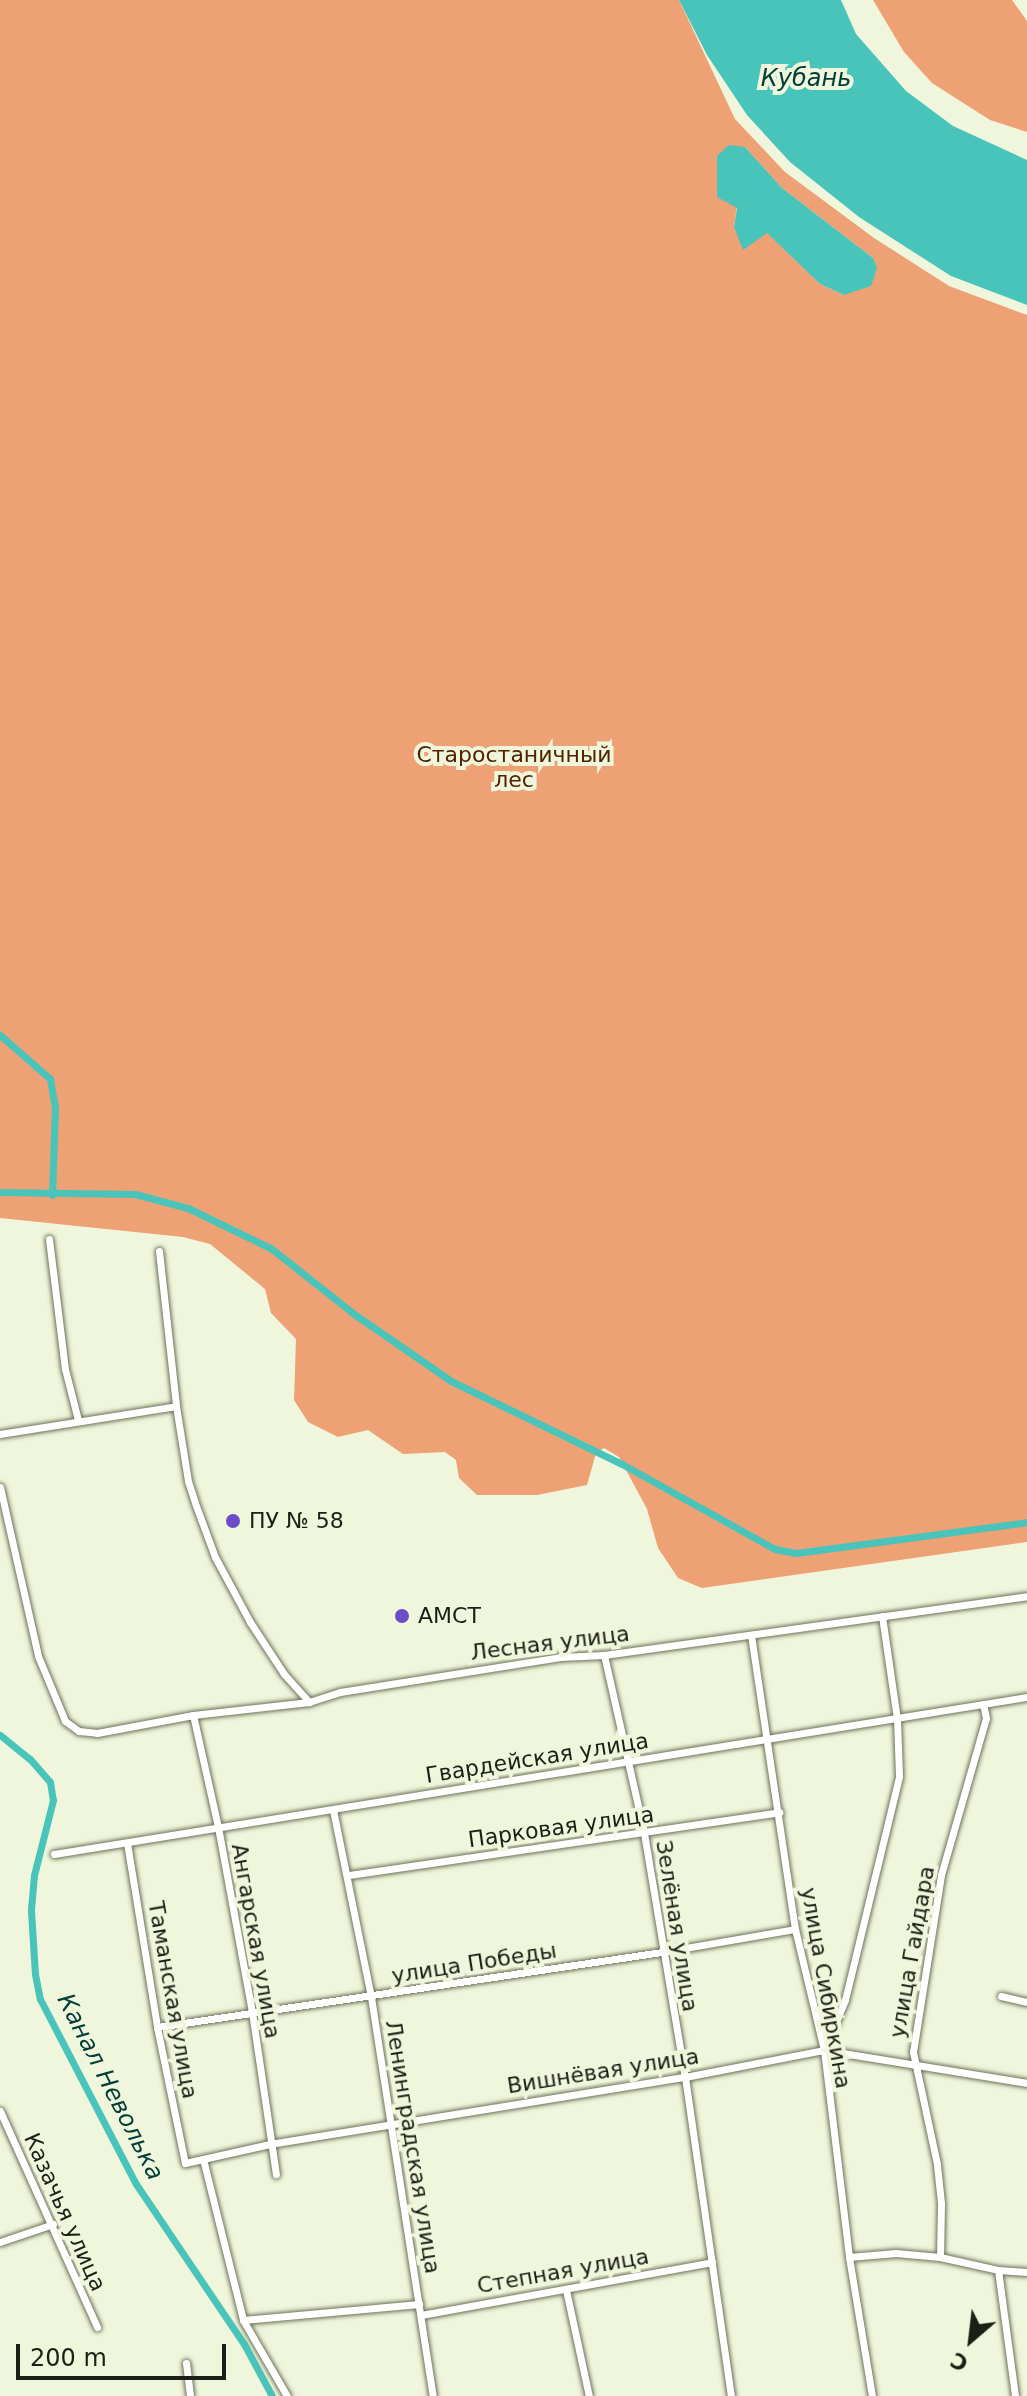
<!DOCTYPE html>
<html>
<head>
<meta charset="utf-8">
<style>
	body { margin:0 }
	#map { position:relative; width:1027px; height:2396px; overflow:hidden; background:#eff6db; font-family:"DejaVu Sans",sans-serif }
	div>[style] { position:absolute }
	.forest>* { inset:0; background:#eea174 }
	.water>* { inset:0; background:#48c4ba }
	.canal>* { height:7px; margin:-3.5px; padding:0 3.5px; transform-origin:3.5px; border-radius:3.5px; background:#48c4ba }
	.roads { filter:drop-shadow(0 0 2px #6d735b) drop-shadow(0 0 2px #6d735b) }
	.minor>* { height:7px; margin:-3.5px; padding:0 3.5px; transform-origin:3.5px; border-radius:3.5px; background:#fff }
	.dots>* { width:22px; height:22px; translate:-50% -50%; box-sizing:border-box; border:4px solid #eff6db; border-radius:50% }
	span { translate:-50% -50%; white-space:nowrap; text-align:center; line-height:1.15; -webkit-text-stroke:8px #eff6db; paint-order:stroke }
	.park-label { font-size:22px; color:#522300 }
	.poi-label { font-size:22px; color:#1c1f15 }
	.left { translate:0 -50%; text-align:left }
	.street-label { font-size:22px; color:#1c1f15 }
	.water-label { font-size:24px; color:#023e39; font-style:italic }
	.north { position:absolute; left:931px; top:2300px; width:80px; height:80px; -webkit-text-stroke:6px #eff6db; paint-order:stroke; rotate:208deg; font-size:22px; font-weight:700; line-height:32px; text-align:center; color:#1c1f15 }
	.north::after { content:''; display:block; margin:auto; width:28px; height:36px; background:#1c1f15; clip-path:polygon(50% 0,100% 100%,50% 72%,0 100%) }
	.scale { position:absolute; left:16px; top:2344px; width:210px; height:36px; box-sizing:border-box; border:4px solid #1c1f15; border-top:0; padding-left:10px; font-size:24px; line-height:28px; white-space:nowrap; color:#1c1f15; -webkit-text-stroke:6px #eff6db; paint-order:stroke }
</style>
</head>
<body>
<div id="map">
	<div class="forest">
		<div style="clip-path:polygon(evenodd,0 0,679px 0,735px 119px,785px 172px,874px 238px,949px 286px,1027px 315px,1027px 1542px,702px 1588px,678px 1578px,658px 1548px,647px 1509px,619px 1457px,604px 1448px,596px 1453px,587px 1485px,537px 1495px,477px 1495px,459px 1478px,456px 1460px,445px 1452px,403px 1454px,368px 1430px,338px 1437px,308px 1422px,294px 1400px,296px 1339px,271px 1313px,265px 1289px,210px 1244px,183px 1237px,0 1218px,0 0,745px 147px,782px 188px,873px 258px,844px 295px,820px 284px,767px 232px,734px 227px,745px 147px)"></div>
		<div style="clip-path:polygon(873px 0,1012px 0,1027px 21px,1027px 132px,990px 120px,932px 83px,904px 52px)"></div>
	</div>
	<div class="water">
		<div style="clip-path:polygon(679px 0,841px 0,856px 34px,906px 91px,953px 126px,1027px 160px,1027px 305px,951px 276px,859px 217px,790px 162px,747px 115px,707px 55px)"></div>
		<div style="clip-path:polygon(729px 145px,745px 147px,782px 188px,873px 258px,877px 268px,871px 286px,844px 295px,820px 284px,767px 233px,743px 250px,734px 227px,737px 208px,717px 197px,717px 156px)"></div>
	</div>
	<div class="canal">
		<div style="left:0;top:1035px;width:67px;rotate:41.3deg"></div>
		<div style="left:50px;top:1079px;width:27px;rotate:80deg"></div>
		<div style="left:55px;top:1106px;width:89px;rotate:91.9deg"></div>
		<div style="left:0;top:1192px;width:135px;rotate:0.8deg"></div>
		<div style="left:135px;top:1194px;width:55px;rotate:14.8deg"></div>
		<div style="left:188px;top:1208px;width:93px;rotate:26deg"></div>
		<div style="left:272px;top:1249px;width:105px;rotate:38.4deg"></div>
		<div style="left:354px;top:1314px;width:118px;rotate:34.6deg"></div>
		<div style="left:451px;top:1381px;width:190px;rotate:25.9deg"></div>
		<div style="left:622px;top:1464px;width:175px;rotate:29.1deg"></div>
		<div style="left:775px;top:1549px;width:21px;rotate:11deg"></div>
		<div style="left:796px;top:1553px;width:233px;rotate:-7.6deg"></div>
		<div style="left:0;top:1735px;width:38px;rotate:39deg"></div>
		<div style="left:30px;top:1759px;width:30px;rotate:49deg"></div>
		<div style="left:50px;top:1782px;width:18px;rotate:81deg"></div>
		<div style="left:53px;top:1800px;width:77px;rotate:104.2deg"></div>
		<div style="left:34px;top:1875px;width:36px;rotate:95deg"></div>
		<div style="left:31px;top:1911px;width:63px;rotate:86.4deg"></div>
		<div style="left:35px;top:1974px;width:25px;rotate:79deg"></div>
		<div style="left:40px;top:1999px;width:208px;rotate:62.6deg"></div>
		<div style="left:136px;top:2184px;width:193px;rotate:56deg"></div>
		<div style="left:244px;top:2344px;width:59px;rotate:61.7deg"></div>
	</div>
	<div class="roads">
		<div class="minor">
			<div style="left:49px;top:1239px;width:131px;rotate:83deg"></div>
			<div style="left:65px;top:1369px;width:53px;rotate:75.7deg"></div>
			<div style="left:159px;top:1251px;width:156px;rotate:83.7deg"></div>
			<div style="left:176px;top:1406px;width:76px;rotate:80.9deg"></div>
			<div style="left:188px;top:1481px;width:23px;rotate:72deg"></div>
			<div style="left:195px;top:1503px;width:58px;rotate:69.7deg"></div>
			<div style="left:215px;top:1557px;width:74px;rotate:61.7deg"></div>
			<div style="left:250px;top:1622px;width:62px;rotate:56.8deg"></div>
			<div style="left:284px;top:1674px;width:38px;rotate:48deg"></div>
			<div style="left:0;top:1434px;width:178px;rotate:-9deg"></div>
			<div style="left:0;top:1487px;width:173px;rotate:77.3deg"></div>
			<div style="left:38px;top:1656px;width:70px;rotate:67.4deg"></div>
			<div style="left:65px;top:1721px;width:17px;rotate:36deg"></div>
			<div style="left:79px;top:1731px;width:18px;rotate:6deg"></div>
			<div style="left:97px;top:1733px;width:98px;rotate:-10.6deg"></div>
			<div style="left:193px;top:1715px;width:117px;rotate:-6.4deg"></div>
			<div style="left:309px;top:1702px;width:33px;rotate:-18deg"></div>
			<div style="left:340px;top:1692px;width:223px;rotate:-9deg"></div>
			<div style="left:560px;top:1657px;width:44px;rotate:-2.6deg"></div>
			<div style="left:604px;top:1655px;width:427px;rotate:-7.9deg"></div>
			<div style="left:751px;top:1635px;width:297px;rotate:81.5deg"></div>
			<div style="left:795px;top:1929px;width:124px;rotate:76.5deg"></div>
			<div style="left:824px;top:2050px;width:209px;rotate:83.1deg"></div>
			<div style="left:849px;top:2257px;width:141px;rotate:80.6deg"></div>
			<div style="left:604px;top:1655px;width:182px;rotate:77.3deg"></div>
			<div style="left:644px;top:1833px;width:247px;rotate:80.5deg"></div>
			<div style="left:685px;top:2077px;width:322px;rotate:81.8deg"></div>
			<div style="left:193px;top:1715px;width:115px;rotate:77.4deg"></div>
			<div style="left:218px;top:1827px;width:188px;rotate:79.6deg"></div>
			<div style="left:252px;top:2012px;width:164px;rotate:81.6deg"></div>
			<div style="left:333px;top:1810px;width:191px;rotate:78.5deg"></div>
			<div style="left:371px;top:1997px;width:404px;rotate:81.2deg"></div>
			<div style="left:127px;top:1843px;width:186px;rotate:80.7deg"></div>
			<div style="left:157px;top:2027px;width:139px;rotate:78.4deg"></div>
			<div style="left:185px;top:2163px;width:87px;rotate:-12.6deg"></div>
			<div style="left:270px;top:2144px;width:420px;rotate:-9.2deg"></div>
			<div style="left:685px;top:2077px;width:142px;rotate:-11deg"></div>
			<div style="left:824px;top:2050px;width:206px;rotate:9.2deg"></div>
			<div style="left:54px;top:1854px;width:986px;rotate:-9.17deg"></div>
			<div style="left:349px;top:1875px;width:435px;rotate:-8.3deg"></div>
			<div style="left:1001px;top:1996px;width:27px;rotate:13deg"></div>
			<div style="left:157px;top:2027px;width:511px;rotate:-8.45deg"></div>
			<div style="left:662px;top:1952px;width:135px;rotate:-9.8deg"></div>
			<div style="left:824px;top:2050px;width:54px;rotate:-67.2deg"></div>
			<div style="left:845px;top:2000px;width:230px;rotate:-76.4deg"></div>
			<div style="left:899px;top:1776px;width:57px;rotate:-92deg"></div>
			<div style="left:897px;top:1719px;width:104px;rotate:-98.3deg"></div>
			<div style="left:0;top:2111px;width:237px;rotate:65.8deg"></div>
			<div style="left:203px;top:2159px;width:166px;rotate:76deg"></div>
			<div style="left:243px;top:2320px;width:88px;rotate:59.9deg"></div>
			<div style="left:0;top:2242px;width:56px;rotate:-18.8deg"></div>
			<div style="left:849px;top:2257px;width:47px;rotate:-4.9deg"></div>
			<div style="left:896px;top:2253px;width:44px;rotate:5.2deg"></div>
			<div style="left:940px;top:2257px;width:59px;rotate:12.6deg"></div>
			<div style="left:998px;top:2270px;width:29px;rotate:4deg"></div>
			<div style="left:940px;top:2257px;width:54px;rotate:-88.9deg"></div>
			<div style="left:941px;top:2203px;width:39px;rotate:-96deg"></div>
			<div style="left:937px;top:2164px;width:115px;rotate:-102.1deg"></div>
			<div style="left:913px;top:2052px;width:179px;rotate:-81deg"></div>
			<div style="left:941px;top:1875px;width:163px;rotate:-74deg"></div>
			<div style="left:986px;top:1718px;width:14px;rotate:-102deg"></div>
			<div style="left:998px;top:2270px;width:127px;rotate:82.3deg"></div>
			<div style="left:566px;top:2290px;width:108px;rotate:77.8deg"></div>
			<div style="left:421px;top:2315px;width:296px;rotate:-10.3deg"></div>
			<div style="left:243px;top:2320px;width:177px;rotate:-5.2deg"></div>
			<div style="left:186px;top:2363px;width:33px;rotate:83deg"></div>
		</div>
	</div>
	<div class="dots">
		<div style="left:233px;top:1521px;background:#6a4dc7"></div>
		<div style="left:402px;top:1616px;background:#6a4dc7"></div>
	</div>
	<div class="park-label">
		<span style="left:514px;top:767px">Старостаничный<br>лес</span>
	</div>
	<div class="poi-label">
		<span class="left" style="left:249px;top:1521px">ПУ № 58</span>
		<span class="left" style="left:418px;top:1616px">АМСТ</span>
	</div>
	<div class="street-label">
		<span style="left:550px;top:1643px;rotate:-7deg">Лесная улица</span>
		<span style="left:537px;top:1758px;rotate:-9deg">Гвардейская улица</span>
		<span style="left:561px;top:1827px;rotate:-8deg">Парковая улица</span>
		<span style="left:677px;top:1926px;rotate:81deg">Зелёная улица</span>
		<span style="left:256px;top:1941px;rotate:80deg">Ангарская улица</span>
		<span style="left:912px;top:1952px;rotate:-80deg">улица Гайдара</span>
		<span style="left:474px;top:1963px;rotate:-9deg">улица Победы</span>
		<span style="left:826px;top:1988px;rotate:80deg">улица Сибиркина</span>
		<span style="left:173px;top:2000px;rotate:80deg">Таманская улица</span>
		<span style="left:603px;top:2071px;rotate:-9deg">Вишнёвая улица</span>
		<span style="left:413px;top:2147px;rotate:81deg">Ленинградская улица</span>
		<span style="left:65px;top:2212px;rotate:66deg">Казачья улица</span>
		<span style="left:563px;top:2271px;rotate:-10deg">Степная улица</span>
	</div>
	<div class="water-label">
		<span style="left:806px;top:79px">Кубань</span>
		<span style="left:110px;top:2087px;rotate:63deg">Канал Неволька</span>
	</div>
	<div class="north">С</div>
	<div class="scale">200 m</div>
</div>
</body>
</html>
